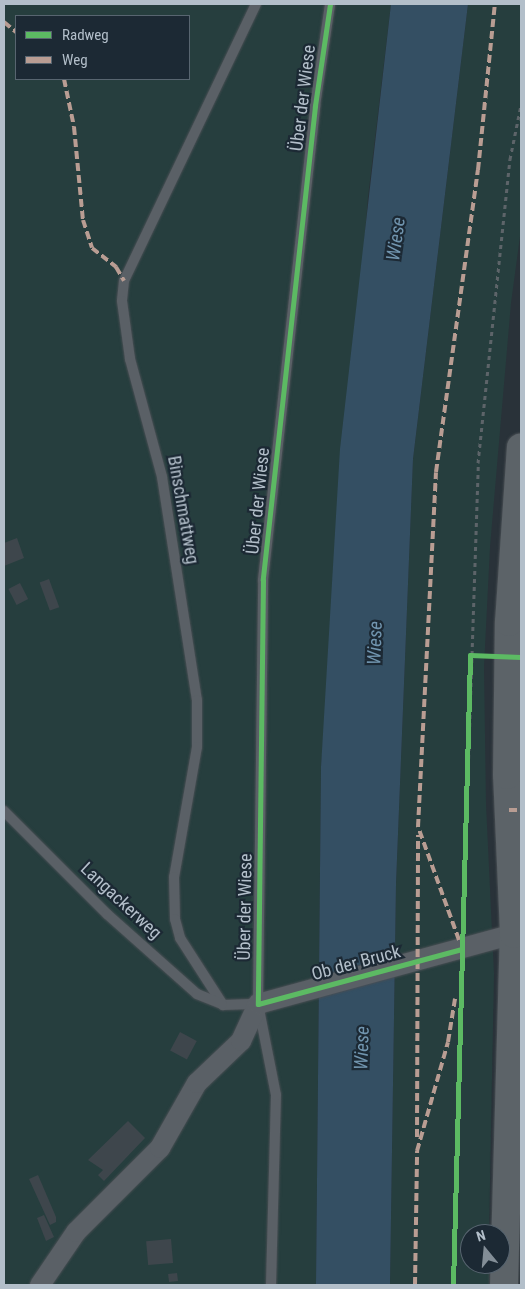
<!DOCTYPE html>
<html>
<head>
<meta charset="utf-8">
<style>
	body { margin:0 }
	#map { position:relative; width:525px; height:1289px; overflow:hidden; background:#293239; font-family:"Roboto Condensed",sans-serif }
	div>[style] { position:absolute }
	.green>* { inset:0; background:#263e3e }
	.water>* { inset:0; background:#344f63 }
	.building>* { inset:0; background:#3e464c; transform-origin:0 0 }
	.path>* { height:3px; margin-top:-1.5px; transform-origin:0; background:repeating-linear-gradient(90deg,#5d6469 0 4px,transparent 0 8px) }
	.roads { filter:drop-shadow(0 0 1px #484e53) drop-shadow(0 0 1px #484e53) }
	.service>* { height:10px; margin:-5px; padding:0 5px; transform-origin:5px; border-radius:5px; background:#5a6066 }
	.minor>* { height:20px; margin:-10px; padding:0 10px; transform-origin:10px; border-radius:10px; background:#5a6066 }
	.primary>* { height:28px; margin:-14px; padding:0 14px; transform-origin:14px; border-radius:14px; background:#5c6368 }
	.quiet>* { height:4px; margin-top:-2px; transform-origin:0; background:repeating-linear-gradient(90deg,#b99d93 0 8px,transparent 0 12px) }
	.cycleway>* { height:5px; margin:-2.5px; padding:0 2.5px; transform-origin:2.5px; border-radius:2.5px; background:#5cba63 }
	span { translate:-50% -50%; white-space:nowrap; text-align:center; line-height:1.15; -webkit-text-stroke:4.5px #1c2934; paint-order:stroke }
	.street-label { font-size:18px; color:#b3bfca }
	.water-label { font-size:19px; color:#7195af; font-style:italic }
	.frame { position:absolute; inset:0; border:5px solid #b3bfca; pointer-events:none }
	.legend { position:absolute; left:15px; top:15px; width:175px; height:65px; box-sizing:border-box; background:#1c2934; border:1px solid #586570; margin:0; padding:6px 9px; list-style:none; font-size:15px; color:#b3bfca }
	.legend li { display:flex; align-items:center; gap:10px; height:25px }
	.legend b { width:25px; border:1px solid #586570 }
	.north { position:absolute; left:460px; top:1224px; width:50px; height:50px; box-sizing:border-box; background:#1c2934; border:1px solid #586570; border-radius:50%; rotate:343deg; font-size:14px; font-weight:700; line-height:20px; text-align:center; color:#b3bfca }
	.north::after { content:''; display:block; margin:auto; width:18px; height:22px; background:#838e97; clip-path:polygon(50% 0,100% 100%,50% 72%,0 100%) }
</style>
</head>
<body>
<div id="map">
	<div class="green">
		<div style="clip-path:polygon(evenodd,4px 4px,391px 4px,368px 197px,321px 767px,316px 1285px,4px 1285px,4px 4px,16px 16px,189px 16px,189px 79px,16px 79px,16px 16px)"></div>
		<div style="clip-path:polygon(468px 4px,521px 4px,521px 229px,511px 303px,490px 547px,484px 667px,486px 804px,494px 974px,489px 1234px,470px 1234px,470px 1264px,489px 1264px,489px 1285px,390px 1285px,396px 884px,413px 459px)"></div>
	</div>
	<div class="water">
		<div style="clip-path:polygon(391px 4px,468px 4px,413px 459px,396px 884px,390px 1285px,316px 1285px,321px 767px,340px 449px)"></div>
	</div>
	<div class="building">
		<div style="clip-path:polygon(17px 538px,24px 558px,4px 566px,4px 543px)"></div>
		<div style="left:49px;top:579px;width:30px;height:10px;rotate:70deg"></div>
		<div style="left:20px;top:583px;width:18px;height:13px;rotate:63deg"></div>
		<div style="left:180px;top:1032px;width:19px;height:21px;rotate:28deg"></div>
		<div style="clip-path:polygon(128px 1121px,145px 1138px,104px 1181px,98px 1175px,103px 1170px,88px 1160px)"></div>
		<div style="clip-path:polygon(38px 1175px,56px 1217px,56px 1222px,50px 1225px,29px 1179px)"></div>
		<div style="clip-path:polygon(44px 1215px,54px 1237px,46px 1241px,37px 1218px)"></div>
		<div style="left:171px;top:1239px;width:24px;height:25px;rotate:85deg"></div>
		<div style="left:177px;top:1273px;width:8px;height:9px;rotate:83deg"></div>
	</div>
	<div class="path">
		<div style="left:463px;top:926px;width:463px;rotate:-88.1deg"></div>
		<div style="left:478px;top:463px;width:306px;rotate:-84deg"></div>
		<div style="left:510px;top:159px;width:55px;rotate:-78.5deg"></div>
	</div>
	<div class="roads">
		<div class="service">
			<div style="left:256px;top:4px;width:307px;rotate:115.5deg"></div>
			<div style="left:124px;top:281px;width:20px;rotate:96deg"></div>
			<div style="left:122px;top:301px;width:59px;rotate:82.1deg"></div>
			<div style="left:130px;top:359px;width:122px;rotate:74.8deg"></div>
			<div style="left:162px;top:477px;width:226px;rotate:81.1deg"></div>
			<div style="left:197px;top:700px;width:47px;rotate:90deg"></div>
			<div style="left:197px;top:747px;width:132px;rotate:100deg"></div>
			<div style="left:174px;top:877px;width:42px;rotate:88.6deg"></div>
			<div style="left:175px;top:919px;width:20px;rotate:75deg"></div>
			<div style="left:180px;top:938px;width:80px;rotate:57.3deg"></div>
			<div style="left:223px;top:1005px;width:35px;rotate:-2deg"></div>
			<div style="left:4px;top:811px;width:146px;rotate:45deg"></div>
			<div style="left:107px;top:914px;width:120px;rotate:41.6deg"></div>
			<div style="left:197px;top:994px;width:27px;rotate:22deg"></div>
			<div style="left:271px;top:1285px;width:190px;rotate:-88.5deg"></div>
			<div style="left:276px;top:1095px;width:93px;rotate:-101.2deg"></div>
			<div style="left:258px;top:1004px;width:424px;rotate:-89.3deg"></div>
			<div style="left:263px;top:580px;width:477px;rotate:-83.7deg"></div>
			<div style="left:315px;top:106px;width:103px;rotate:-81.6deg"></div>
		</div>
		<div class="minor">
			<div style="left:40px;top:1285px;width:64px;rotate:-55.8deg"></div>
			<div style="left:76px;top:1232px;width:119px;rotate:-45deg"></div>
			<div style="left:160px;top:1148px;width:75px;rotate:-60.4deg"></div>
			<div style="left:197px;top:1083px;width:61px;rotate:-43.7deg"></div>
			<div style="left:241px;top:1041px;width:41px;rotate:-65.3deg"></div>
			<div style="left:258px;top:1004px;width:265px;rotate:-15.3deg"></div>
		</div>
		<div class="primary">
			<div style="left:504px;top:1285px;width:351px;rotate:-88.4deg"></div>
			<div style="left:514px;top:934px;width:159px;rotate:-92.5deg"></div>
			<div style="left:507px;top:775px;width:153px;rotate:-89.3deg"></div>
			<div style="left:509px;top:622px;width:175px;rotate:-86.1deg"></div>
		</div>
	</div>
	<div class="quiet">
		<div style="left:4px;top:22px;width:16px;rotate:40deg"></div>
		<div style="left:64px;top:79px;width:49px;rotate:78.2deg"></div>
		<div style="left:74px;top:127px;width:93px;rotate:84.5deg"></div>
		<div style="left:83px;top:220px;width:29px;rotate:72deg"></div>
		<div style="left:92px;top:248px;width:31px;rotate:38deg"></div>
		<div style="left:116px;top:267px;width:16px;rotate:60deg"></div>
		<div style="left:509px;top:810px;width:12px"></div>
		<div style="left:459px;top:940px;width:120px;rotate:-109.9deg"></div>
		<div style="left:418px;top:827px;width:355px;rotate:-87.1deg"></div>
		<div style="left:436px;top:472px;width:305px;rotate:-82.1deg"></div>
		<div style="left:478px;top:170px;width:167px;rotate:-84.2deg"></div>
		<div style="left:417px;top:1137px;width:302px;rotate:-89.8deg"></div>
		<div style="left:415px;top:1285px;width:134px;rotate:-89.1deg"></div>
		<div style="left:417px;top:1151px;width:113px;rotate:-74.1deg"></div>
		<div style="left:448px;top:1042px;width:44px;rotate:-80.8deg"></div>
	</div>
	<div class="cycleway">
		<div style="left:330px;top:4px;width:103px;rotate:98.4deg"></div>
		<div style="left:315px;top:106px;width:477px;rotate:96.3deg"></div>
		<div style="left:263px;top:580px;width:424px;rotate:90.7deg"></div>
		<div style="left:258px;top:1004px;width:211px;rotate:-15.1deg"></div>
		<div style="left:453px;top:1285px;width:630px;rotate:-88.45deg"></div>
		<div style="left:470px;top:655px;width:51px;rotate:2.2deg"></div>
	</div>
	<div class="street-label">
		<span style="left:303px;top:98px;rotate:-83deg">Über der Wiese</span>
		<span style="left:258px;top:501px;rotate:-84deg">Über der Wiese</span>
		<span style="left:183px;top:510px;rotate:80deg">Binschmattweg</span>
		<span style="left:121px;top:901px;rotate:43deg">Langackerweg</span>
		<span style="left:245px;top:907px;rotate:-89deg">Über der Wiese</span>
		<span style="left:356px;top:963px;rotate:-15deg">Ob der Bruck</span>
	</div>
	<div class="water-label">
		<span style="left:396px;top:239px;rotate:-82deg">Wiese</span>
		<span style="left:375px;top:643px;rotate:-88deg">Wiese</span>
		<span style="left:362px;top:1048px;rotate:-88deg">Wiese</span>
	</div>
	<div class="frame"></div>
	<ul class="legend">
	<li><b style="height:6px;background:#5cba63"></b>Radweg</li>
	<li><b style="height:6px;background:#b99d93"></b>Weg</li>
	</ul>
	<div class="north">N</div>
</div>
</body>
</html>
